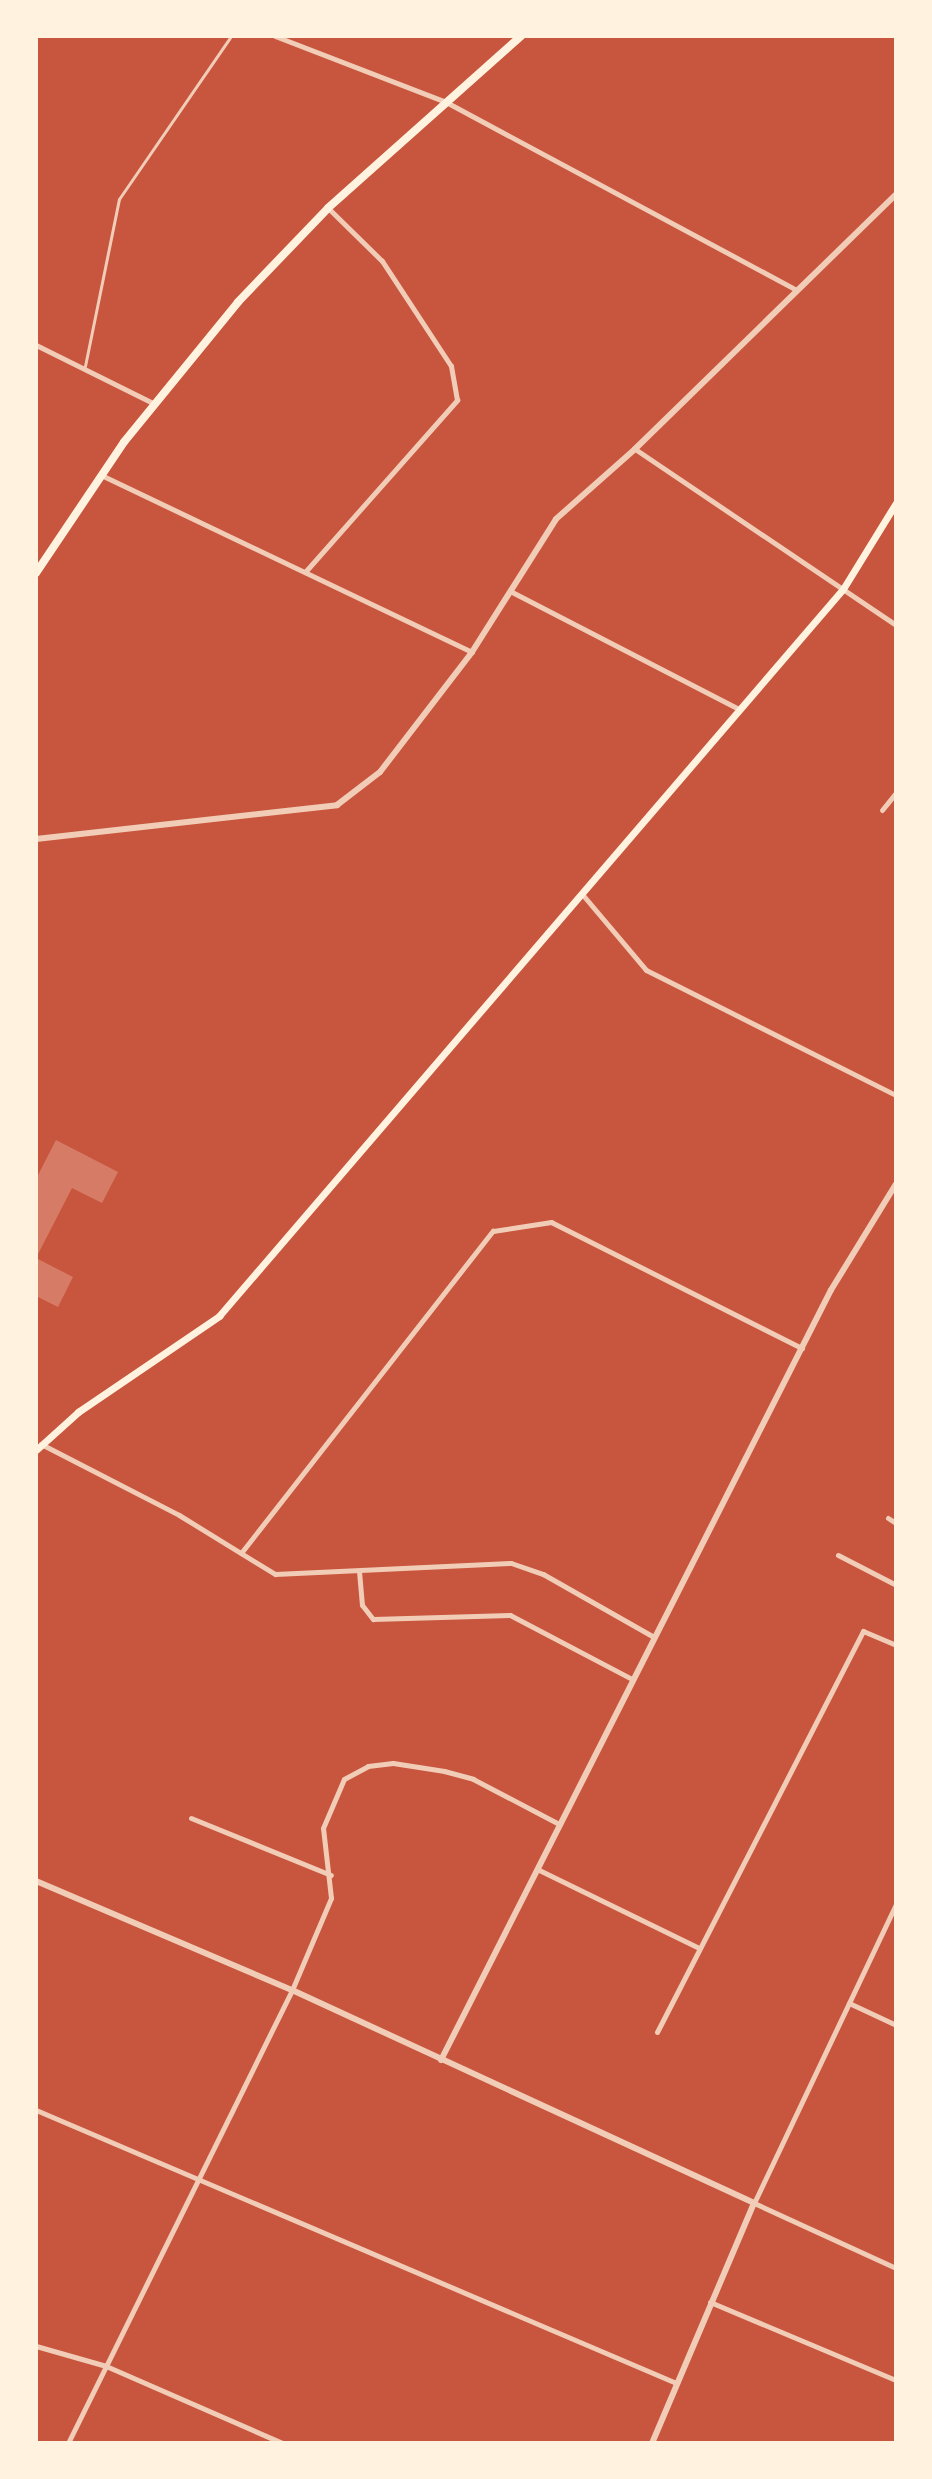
<!DOCTYPE html>
<html>
<head>
<meta charset="utf-8">
<style>
	body { margin:0 }
	#map { position:relative; width:932px; height:2479px; overflow:hidden; background:#c8553d; font-family:Arial,sans-serif }
	div>[style] { position:absolute }
	.building>* { inset:0; background:#d67c66 }
	.service>* { height:3px; margin:-1.5px; padding:0 1.5px; transform-origin:1.5px; border-radius:1.5px; background:#f1ccb7 }
	.minor>* { height:5px; margin:-2.5px; padding:0 2.5px; transform-origin:2.5px; border-radius:2.5px; background:#f1ccb7 }
	.tertiary>* { height:6px; margin:-3px; padding:0 3px; transform-origin:3px; border-radius:3px; background:#f1ccb7 }
	.secondary>* { height:7px; margin:-3.5px; padding:0 3.5px; transform-origin:3.5px; border-radius:3.5px; background:#fff3e0 }
	.primary>* { height:8px; margin:-4px; padding:0 4px; transform-origin:4px; border-radius:4px; background:#fff3e0 }
	span { translate:-50% -50%; white-space:nowrap; text-align:center; line-height:1.15; -webkit-text-stroke:7px #fff3e0; paint-order:stroke }
	.frame { position:absolute; inset:0; border:38px solid #fff3e0; pointer-events:none }
</style>
</head>
<body>
<div id="map">
	<div class="building">
		<div style="clip-path:polygon(56px 1140px,118px 1172px,102px 1203px,72px 1188px,36px 1258px,36px 1179px)"></div>
		<div style="clip-path:polygon(36px 1258px,73px 1277px,58px 1307px,36px 1296px)"></div>
	</div>
	<div class="service">
		<div style="left:85px;top:366px;width:170px;rotate:-78.5deg"></div>
		<div style="left:119px;top:199px;width:198px;rotate:-55.5deg"></div>
	</div>
	<div class="minor">
		<div style="left:275px;top:36px;width:183px;rotate:21.1deg"></div>
		<div style="left:446px;top:102px;width:397px;rotate:28.2deg"></div>
		<div style="left:36px;top:345px;width:131px;rotate:26.4deg"></div>
		<div style="left:635px;top:449px;width:315px;rotate:34deg"></div>
		<div style="left:101px;top:475px;width:411px;rotate:25.5deg"></div>
		<div style="left:305px;top:572px;width:230px;rotate:-48.5deg"></div>
		<div style="left:457px;top:400px;width:35px;rotate:-100deg"></div>
		<div style="left:451px;top:366px;width:126px;rotate:-123.3deg"></div>
		<div style="left:382px;top:261px;width:76px;rotate:-135.5deg"></div>
		<div style="left:510px;top:591px;width:258px;rotate:27.3deg"></div>
		<div style="left:882px;top:810px;width:22px;rotate:-51deg"></div>
		<div style="left:582px;top:894px;width:99px;rotate:49.9deg"></div>
		<div style="left:646px;top:970px;width:280px;rotate:26.6deg"></div>
		<div style="left:41px;top:1444px;width:155px;rotate:27.2deg"></div>
		<div style="left:179px;top:1515px;width:113px;rotate:31.6deg"></div>
		<div style="left:275px;top:1574px;width:236px;rotate:-2.7deg"></div>
		<div style="left:511px;top:1563px;width:34px;rotate:19deg"></div>
		<div style="left:543px;top:1574px;width:128px;rotate:29.6deg"></div>
		<div style="left:888px;top:1518px;width:9px;rotate:32deg"></div>
		<div style="left:241px;top:1553px;width:409px;rotate:-52deg"></div>
		<div style="left:493px;top:1231px;width:59px;rotate:-8.8deg"></div>
		<div style="left:551px;top:1222px;width:281px;rotate:26.7deg"></div>
		<div style="left:838px;top:1555px;width:65px;rotate:27.3deg"></div>
		<div style="left:359px;top:1571px;width:34px;rotate:85deg"></div>
		<div style="left:362px;top:1605px;width:18px;rotate:52deg"></div>
		<div style="left:373px;top:1619px;width:137px;rotate:-1.7deg"></div>
		<div style="left:510px;top:1615px;width:138px;rotate:27.7deg"></div>
		<div style="left:191px;top:1818px;width:151px;rotate:22.2deg"></div>
		<div style="left:537px;top:1869px;width:178px;rotate:26deg"></div>
		<div style="left:896px;top:1904px;width:331px;rotate:115.4deg"></div>
		<div style="left:754px;top:2203px;width:156px;rotate:24.6deg"></div>
		<div style="left:849px;top:2003px;width:52px;rotate:25.1deg"></div>
		<div style="left:657px;top:2032px;width:451px;rotate:-62.8deg"></div>
		<div style="left:863px;top:1631px;width:36px;rotate:23deg"></div>
		<div style="left:36px;top:2110px;width:696px;rotate:23.1deg"></div>
		<div style="left:710px;top:2302px;width:202px;rotate:22.8deg"></div>
		<div style="left:36px;top:2346px;width:73px;rotate:15.9deg"></div>
		<div style="left:106px;top:2366px;width:192px;rotate:23.6deg"></div>
		<div style="left:68px;top:2443px;width:505px;rotate:-63.69deg"></div>
		<div style="left:292px;top:1990px;width:100px;rotate:-67deg"></div>
		<div style="left:331px;top:1898px;width:70px;rotate:-96.5deg"></div>
		<div style="left:323px;top:1828px;width:53px;rotate:-66.8deg"></div>
		<div style="left:344px;top:1779px;width:27px;rotate:-28deg"></div>
		<div style="left:368px;top:1766px;width:25px;rotate:-7deg"></div>
		<div style="left:393px;top:1763px;width:52px;rotate:8.9deg"></div>
		<div style="left:444px;top:1771px;width:30px;rotate:15deg"></div>
		<div style="left:473px;top:1779px;width:97px;rotate:27.6deg"></div>
	</div>
	<div class="tertiary">
		<div style="left:36px;top:839px;width:303px;rotate:-6.4deg"></div>
		<div style="left:337px;top:805px;width:54px;rotate:-37.5deg"></div>
		<div style="left:380px;top:772px;width:151px;rotate:-52.5deg"></div>
		<div style="left:472px;top:652px;width:157px;rotate:-57.7deg"></div>
		<div style="left:556px;top:519px;width:106px;rotate:-41.5deg"></div>
		<div style="left:635px;top:449px;width:365px;rotate:-44.3deg"></div>
		<div style="left:36px;top:1881px;width:278px;rotate:23.1deg"></div>
		<div style="left:292px;top:1990px;width:509px;rotate:24.75deg"></div>
		<div style="left:754px;top:2203px;width:261px;rotate:113deg"></div>
		<div style="left:441px;top:2060px;width:863px;rotate:-63.14deg"></div>
		<div style="left:831px;top:1290px;width:124px;rotate:-58.5deg"></div>
	</div>
	<div class="secondary">
		<div style="left:36px;top:1450px;width:57px;rotate:-42.1deg"></div>
		<div style="left:78px;top:1412px;width:171px;rotate:-34.2deg"></div>
		<div style="left:219px;top:1316px;width:958px;rotate:-49.36deg"></div>
		<div style="left:843px;top:589px;width:101px;rotate:-58.4deg"></div>
	</div>
	<div class="primary">
		<div style="left:36px;top:573px;width:158px;rotate:-56.1deg"></div>
		<div style="left:124px;top:442px;width:181px;rotate:-50.8deg"></div>
		<div style="left:238px;top:302px;width:130px;rotate:-46.2deg"></div>
		<div style="left:328px;top:208px;width:259px;rotate:-41.7deg"></div>
	</div>
	<div class="frame"></div>
</div>
</body>
</html>
